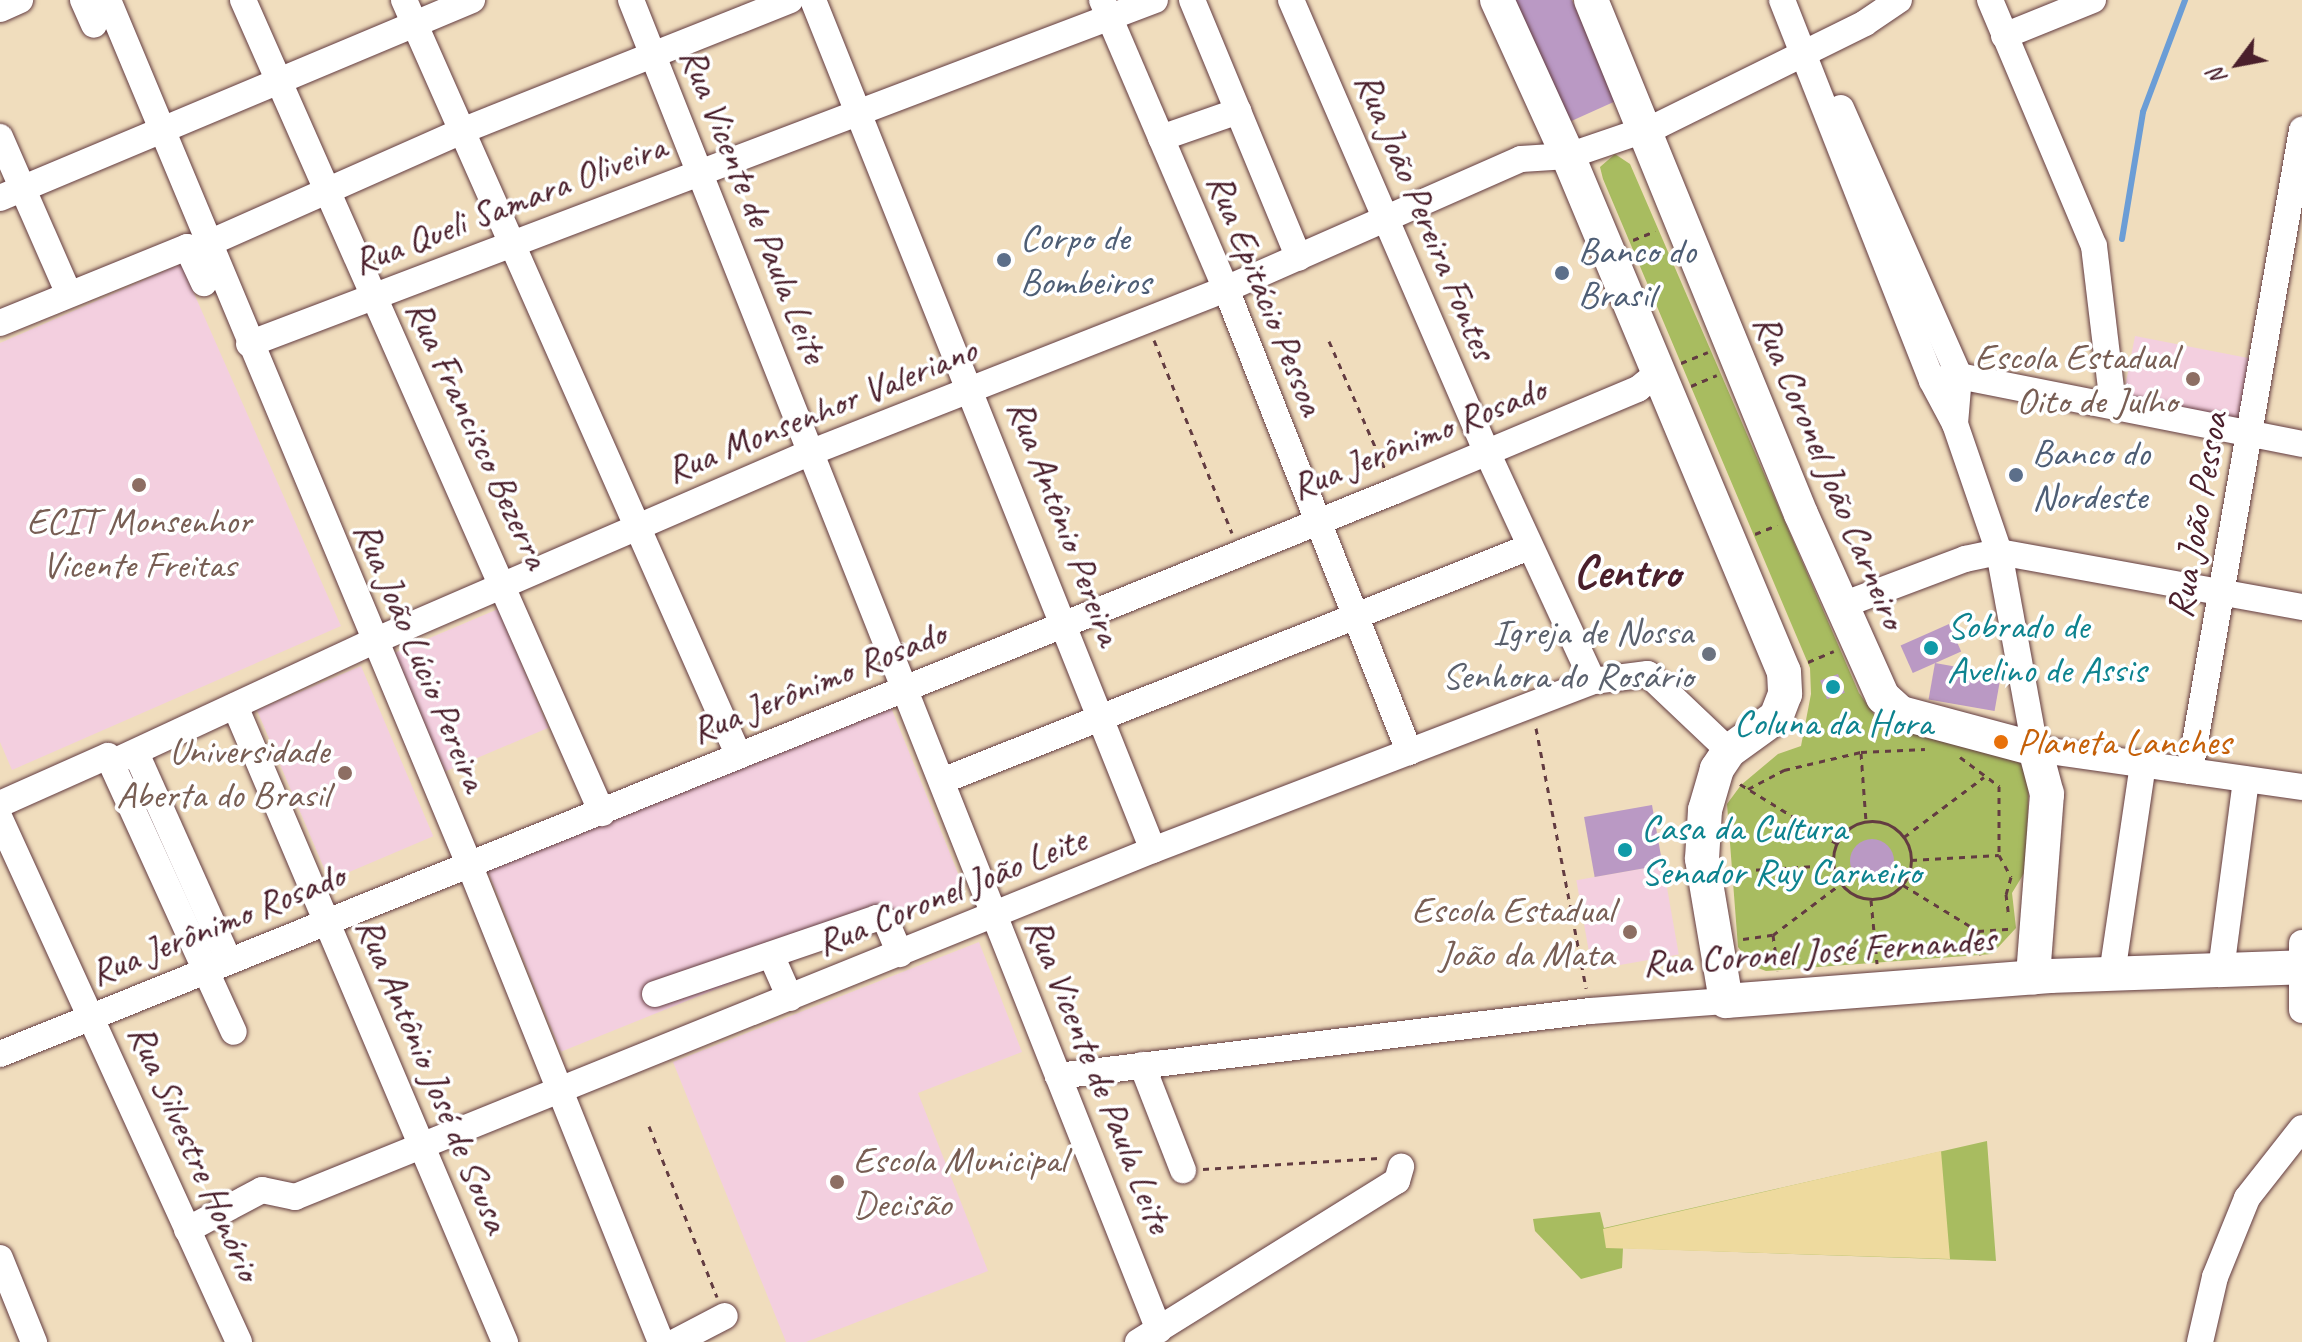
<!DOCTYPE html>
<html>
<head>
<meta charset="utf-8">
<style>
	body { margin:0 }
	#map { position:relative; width:2302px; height:1342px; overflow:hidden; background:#f0ddbd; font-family:Caveat,sans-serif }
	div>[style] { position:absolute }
	.built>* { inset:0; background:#f3cfdf; transform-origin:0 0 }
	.green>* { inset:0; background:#a8bc60 }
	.sand>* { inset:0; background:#eeda9e }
	.stream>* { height:6px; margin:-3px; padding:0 3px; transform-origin:3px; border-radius:3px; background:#6b9dd6 }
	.building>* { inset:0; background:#ba99c4; transform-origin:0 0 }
	.round { border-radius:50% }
	.path>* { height:3px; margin-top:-1.5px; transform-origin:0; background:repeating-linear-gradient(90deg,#633c41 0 6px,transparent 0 12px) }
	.path>.ring { margin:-1.5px; padding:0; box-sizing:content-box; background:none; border:3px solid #633c41; border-radius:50% }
	.roads { filter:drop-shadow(0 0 2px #633c41) drop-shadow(0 0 2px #633c41) }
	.minor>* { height:26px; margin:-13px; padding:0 13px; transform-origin:13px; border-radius:13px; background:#fff }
	.major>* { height:34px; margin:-17px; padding:0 17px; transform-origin:17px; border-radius:17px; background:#fff }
	.dots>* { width:22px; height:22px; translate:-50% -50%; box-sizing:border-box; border:4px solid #fff; border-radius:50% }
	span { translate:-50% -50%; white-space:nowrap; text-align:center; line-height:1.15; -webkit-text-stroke:7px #fff; paint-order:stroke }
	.street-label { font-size:38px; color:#4a1f2b }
	.service-label { font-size:38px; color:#4e5e75 }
	.left { translate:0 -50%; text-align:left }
	.education-label { font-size:38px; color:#785e54 }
	.right { translate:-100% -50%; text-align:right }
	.culture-label { font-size:38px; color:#0d838f }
	.worship-label { font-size:38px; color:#5b616d }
	.food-label { font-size:38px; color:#c56008 }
	.district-label { font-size:46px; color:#4a1f2b; font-weight:700 }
	.north { position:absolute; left:2198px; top:24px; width:80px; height:80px; -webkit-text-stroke:6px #fff; paint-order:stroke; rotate:238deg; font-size:22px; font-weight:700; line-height:32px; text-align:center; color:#4a1f2b }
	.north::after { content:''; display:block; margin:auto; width:28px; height:36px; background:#4a1f2b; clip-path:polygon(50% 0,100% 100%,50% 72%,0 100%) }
</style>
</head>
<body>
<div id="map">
	<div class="built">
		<div style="clip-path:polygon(181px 264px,341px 626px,12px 770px,0 742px,0 343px)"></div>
		<div style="left:2135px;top:336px;width:119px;height:64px;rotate:11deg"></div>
		<div style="left:498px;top:609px;width:129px;height:112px;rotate:67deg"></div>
		<div style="left:361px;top:666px;width:185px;height:113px;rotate:67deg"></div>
		<div style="left:886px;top:695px;width:209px;height:435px;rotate:68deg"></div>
		<div style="left:1663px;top:865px;width:91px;height:88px;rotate:80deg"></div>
		<div style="clip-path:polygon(979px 942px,1022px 1052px,918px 1093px,988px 1271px,806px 1342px,786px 1342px,673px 1062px)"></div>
	</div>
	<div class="green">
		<div style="clip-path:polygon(1615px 154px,1630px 164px,1859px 693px,1883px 727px,2016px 747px,2029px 779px,2026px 870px,2012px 893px,2016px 928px,1992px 954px,1766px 971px,1753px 966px,1738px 947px,1727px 804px,1741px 785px,1778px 754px,1801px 746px,1811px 694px,1810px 668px,1603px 179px,1600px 167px)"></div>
		<div style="clip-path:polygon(1987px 1141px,1996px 1261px,1623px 1248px,1622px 1268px,1581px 1279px,1535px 1231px,1533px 1219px,1600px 1212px,1604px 1228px)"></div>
	</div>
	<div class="sand">
		<div style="clip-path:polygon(1941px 1151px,1950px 1259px,1606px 1248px,1603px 1229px)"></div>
	</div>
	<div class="stream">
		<div style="left:2122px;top:239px;width:129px;rotate:-80.6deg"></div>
		<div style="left:2143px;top:112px;width:120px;rotate:-69.4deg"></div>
	</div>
	<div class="building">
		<div style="clip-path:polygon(1511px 0,1572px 0,1618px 100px,1567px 123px)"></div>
		<div style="left:1949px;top:624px;width:30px;height:53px;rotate:66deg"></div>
		<div style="left:1935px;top:663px;width:67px;height:37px;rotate:10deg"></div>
		<div style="left:1838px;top:674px;width:20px;height:19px;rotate:70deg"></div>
		<div style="left:1652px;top:805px;width:61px;height:69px;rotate:80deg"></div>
		<div class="round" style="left:1850px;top:839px;width:44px;height:44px"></div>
	</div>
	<div class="path">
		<div style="left:1633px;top:240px;width:24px;rotate:-22deg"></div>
		<div style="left:1154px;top:340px;width:208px;rotate:68deg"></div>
		<div style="left:1329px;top:341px;width:140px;rotate:66.4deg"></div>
		<div style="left:1681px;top:363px;width:29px;rotate:-22deg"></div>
		<div style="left:1691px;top:386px;width:28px;rotate:-23deg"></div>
		<div style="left:1755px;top:534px;width:24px;rotate:-22deg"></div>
		<div style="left:1808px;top:662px;width:28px;rotate:-23deg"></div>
		<div style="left:1536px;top:728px;width:265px;rotate:79.1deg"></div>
		<div style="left:1861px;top:753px;width:68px;rotate:85.8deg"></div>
		<div style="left:1960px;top:757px;width:49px;rotate:36.6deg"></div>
		<div style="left:1999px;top:786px;width:69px;rotate:90deg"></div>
		<div style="left:1999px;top:855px;width:25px;rotate:61deg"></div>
		<div style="left:2011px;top:877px;width:18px;rotate:106deg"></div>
		<div style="left:2006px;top:894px;width:23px;rotate:83deg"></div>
		<div style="left:1740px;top:784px;width:113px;rotate:31.6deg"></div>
		<div style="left:1748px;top:789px;width:41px;rotate:-27.8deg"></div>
		<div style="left:1784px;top:770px;width:79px;rotate:-13.2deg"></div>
		<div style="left:1861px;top:752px;width:64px;rotate:-2.7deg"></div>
		<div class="ring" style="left:1833px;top:821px;width:75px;height:75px"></div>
		<div style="left:1904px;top:837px;width:100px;rotate:-36.9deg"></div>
		<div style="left:1911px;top:860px;width:88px;rotate:-3.3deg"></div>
		<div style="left:1732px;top:871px;width:100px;rotate:-3.4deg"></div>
		<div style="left:1903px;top:885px;width:88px;rotate:31.5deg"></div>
		<div style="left:1978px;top:931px;width:32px;rotate:-4deg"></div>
		<div style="left:1871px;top:900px;width:64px;rotate:84.6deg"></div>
		<div style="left:1978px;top:931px;width:24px;rotate:85deg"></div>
		<div style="left:1773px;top:935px;width:36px;rotate:82deg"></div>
		<div style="left:1743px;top:939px;width:30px;rotate:-8deg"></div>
		<div style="left:1773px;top:935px;width:83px;rotate:-37.1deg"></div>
		<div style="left:649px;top:1126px;width:184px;rotate:68.3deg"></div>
		<div style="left:1203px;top:1169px;width:176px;rotate:-3.6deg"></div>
	</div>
	<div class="roads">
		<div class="minor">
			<div style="left:83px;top:0;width:27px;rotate:66deg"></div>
			<div style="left:108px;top:0;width:936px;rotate:67.32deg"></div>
			<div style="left:469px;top:864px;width:515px;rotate:68.12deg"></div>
			<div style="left:243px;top:0;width:889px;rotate:66.17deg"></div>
			<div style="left:404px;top:0;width:825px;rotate:66.11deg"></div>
			<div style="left:631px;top:0;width:1431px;rotate:68.35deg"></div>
			<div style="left:813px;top:0;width:915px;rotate:68.2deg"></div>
			<div style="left:1102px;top:0;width:314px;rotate:66.8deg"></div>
			<div style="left:1226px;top:289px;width:498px;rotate:68.4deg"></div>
			<div style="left:1192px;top:0;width:279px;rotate:67.5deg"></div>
			<div style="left:1291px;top:0;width:493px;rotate:66.6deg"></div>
			<div style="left:1487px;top:452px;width:252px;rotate:65.2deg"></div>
			<div style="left:1782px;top:0;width:409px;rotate:68.5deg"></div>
			<div style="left:1932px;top:381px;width:49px;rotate:61.9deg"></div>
			<div style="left:1955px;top:424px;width:135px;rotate:71deg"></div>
			<div style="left:1999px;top:552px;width:200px;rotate:79.6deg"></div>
			<div style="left:2035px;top:749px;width:270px;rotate:8.1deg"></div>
			<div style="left:1990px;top:0;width:267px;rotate:67.1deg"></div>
			<div style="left:2094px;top:246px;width:160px;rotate:83.2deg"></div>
			<div style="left:0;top:9px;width:22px;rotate:-24deg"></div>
			<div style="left:2004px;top:36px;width:96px;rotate:-22deg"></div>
			<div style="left:1841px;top:108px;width:293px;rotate:66.2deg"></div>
			<div style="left:1959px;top:376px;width:48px;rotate:94.8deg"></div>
			<div style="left:0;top:137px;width:171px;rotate:66.3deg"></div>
			<div style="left:1161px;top:138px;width:82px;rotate:-19.3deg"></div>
			<div style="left:0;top:198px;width:512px;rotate:-22.76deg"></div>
			<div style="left:207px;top:244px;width:281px;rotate:-23.9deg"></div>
			<div style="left:464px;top:130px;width:351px;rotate:-21.7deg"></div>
			<div style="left:0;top:323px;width:202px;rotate:-22.1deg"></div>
			<div style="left:187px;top:247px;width:40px;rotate:65deg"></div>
			<div style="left:249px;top:344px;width:969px;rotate:-20.79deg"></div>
			<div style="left:1943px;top:379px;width:16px;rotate:-11deg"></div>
			<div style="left:1959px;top:376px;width:350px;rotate:11.2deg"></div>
			<div style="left:1840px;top:606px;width:134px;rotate:-20.6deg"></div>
			<div style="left:1965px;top:559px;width:35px;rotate:-12deg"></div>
			<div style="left:1999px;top:552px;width:308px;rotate:10.3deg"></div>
			<div style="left:235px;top:706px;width:691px;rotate:67deg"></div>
			<div style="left:136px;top:753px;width:228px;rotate:65.9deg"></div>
			<div style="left:111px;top:763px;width:288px;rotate:-24.9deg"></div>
			<div style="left:372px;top:642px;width:479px;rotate:-23.4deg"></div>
			<div style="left:812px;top:452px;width:445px;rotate:-21.5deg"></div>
			<div style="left:1226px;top:289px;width:322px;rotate:-23.8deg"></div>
			<div style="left:1521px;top:159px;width:47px;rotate:-3.7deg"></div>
			<div style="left:1568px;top:156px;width:96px;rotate:-18.8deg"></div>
			<div style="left:1659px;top:125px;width:230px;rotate:-26.3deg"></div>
			<div style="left:1865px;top:23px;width:41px;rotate:-34.1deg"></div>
			<div style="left:2190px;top:771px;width:651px;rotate:-80.09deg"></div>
			<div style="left:942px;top:781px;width:632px;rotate:-21.73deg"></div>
			<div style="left:0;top:804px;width:118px;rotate:-24deg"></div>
			<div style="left:108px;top:756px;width:303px;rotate:65.5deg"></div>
			<div style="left:0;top:819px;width:575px;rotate:65.44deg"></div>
			<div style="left:2302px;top:943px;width:67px;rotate:90deg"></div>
			<div style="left:771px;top:955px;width:47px;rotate:66.2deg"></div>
			<div style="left:2221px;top:970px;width:192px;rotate:-82.5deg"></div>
			<div style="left:2112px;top:974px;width:211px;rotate:-81.6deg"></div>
			<div style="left:655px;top:994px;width:235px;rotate:-18.9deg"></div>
			<div style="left:877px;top:918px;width:9px;rotate:18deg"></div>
			<div style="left:886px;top:921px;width:36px;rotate:67deg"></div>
			<div style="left:0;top:1054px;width:1504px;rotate:-21.98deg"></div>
			<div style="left:1395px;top:491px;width:264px;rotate:-22.8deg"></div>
			<div style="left:1638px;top:389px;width:27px;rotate:-39deg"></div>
			<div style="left:1142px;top:1065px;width:113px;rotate:68.7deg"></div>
			<div style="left:1058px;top:1076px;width:536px;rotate:-6.97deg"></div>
			<div style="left:1590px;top:1011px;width:136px;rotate:-4.2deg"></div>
			<div style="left:187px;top:1230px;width:85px;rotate:-28.1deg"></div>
			<div style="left:262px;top:1190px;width:34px;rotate:12deg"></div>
			<div style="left:295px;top:1197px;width:926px;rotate:-22.02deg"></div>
			<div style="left:1153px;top:850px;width:471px;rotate:-21deg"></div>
			<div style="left:1593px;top:681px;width:55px;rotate:-7.3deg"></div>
			<div style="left:1648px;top:674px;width:112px;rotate:43.5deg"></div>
			<div style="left:0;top:1258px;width:91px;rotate:68deg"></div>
			<div style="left:675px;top:1342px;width:56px;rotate:-27.5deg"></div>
			<div style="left:1138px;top:1342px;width:305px;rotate:-31.9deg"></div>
			<div style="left:1397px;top:1181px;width:15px;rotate:-74deg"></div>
			<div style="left:2200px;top:1342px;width:67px;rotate:-77deg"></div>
			<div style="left:2215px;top:1277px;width:85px;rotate:-67.9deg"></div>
			<div style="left:2247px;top:1198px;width:89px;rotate:-51.8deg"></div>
		</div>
		<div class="major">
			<div style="left:1497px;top:0;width:171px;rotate:65.5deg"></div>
			<div style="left:1568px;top:156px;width:559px;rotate:67.29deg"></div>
			<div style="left:1784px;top:672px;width:22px;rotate:87deg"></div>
			<div style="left:1785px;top:694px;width:25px;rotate:111deg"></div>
			<div style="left:1776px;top:717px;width:58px;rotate:144.1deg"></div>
			<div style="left:1729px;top:751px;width:22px;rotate:124deg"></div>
			<div style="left:1717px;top:769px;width:43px;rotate:106.3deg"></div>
			<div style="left:1705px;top:810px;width:49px;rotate:93.5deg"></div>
			<div style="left:1702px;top:859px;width:144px;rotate:80.4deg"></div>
			<div style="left:1726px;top:1001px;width:325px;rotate:-4.4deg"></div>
			<div style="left:2050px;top:976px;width:252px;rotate:-2deg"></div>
			<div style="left:1591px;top:0;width:555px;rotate:67.78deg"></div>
			<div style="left:1801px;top:514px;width:201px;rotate:65.9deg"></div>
			<div style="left:1883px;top:697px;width:24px;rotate:42deg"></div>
			<div style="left:1901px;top:713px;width:139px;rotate:15deg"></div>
			<div style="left:2035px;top:749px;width:47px;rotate:75.1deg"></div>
			<div style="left:2047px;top:794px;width:184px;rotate:94.4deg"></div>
		</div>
	</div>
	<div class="dots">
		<div style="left:1004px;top:260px;background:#5c6f8a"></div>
		<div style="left:1562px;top:273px;background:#5c6f8a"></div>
		<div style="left:2193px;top:379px;background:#8d6e63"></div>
		<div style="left:2016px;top:475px;background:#5c6f8a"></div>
		<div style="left:139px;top:485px;background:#8d6e63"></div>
		<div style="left:1931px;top:648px;background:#0f9aa8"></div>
		<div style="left:1709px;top:654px;background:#6b7280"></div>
		<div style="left:1833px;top:687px;background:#0f9aa8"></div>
		<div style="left:2001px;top:742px;background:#e8710a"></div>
		<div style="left:345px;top:773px;background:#8d6e63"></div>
		<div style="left:1625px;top:850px;background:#0f9aa8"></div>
		<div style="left:1630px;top:932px;background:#8d6e63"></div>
		<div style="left:837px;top:1182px;background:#8d6e63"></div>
	</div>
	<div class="street-label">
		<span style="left:509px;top:204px;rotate:-21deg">Rua Queli Samara Oliveira</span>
		<span style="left:754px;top:205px;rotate:68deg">Rua Vicente de Paula Leite</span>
		<span style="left:1426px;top:216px;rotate:67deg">Rua João Pereira Fontes</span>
		<span style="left:1266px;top:294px;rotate:68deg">Rua Epitácio Pessoa</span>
		<span style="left:821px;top:410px;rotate:-22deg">Rua Monsenhor Valeriano</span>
		<span style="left:478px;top:434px;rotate:65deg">Rua Francisco Bezerra</span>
		<span style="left:1418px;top:438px;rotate:-22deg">Rua Jerônimo Rosado</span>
		<span style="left:1830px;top:471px;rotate:67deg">Rua Coronel João Carneiro</span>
		<span style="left:2197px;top:515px;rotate:-80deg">Rua João Pessoa</span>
		<span style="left:1065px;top:522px;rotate:69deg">Rua Antônio Pereira</span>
		<span style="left:421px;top:656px;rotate:67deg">Rua João Lúcio Pereira</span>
		<span style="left:818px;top:682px;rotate:-22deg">Rua Jerônimo Rosado</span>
		<span style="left:951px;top:891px;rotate:-22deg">Rua Coronel João Leite</span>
		<span style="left:217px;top:924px;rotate:-22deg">Rua Jerônimo Rosado</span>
		<span style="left:1819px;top:951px;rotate:-4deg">Rua Coronel José Fernandes</span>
		<span style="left:433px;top:1075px;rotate:67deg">Rua Antônio José de Sousa</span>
		<span style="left:1099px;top:1075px;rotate:68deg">Rua Vicente de Paula Leite</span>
		<span style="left:195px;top:1152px;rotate:66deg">Rua Silvestre Honório</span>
	</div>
	<div class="service-label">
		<span class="left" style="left:1020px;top:260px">Corpo de<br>Bombeiros</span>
		<span class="left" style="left:1578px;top:273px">Banco do<br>Brasil</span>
		<span class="left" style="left:2032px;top:475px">Banco do<br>Nordeste</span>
	</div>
	<div class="education-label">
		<span class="right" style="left:2177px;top:379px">Escola Estadual<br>Oito de Julho</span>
		<span style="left:139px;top:543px">ECIT Monsenhor<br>Vicente Freitas</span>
		<span class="right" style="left:329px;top:773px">Universidade<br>Aberta do Brasil</span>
		<span class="right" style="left:1614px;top:932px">Escola Estadual<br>João da Mata</span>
		<span class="left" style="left:853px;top:1182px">Escola Municipal<br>Decisão</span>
	</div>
	<div class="culture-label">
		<span class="left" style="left:1947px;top:648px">Sobrado de<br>Avelino de Assis</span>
		<span style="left:1833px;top:723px">Coluna da Hora</span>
		<span class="left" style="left:1641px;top:850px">Casa da Cultura<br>Senador Ruy Carneiro</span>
	</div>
	<div class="worship-label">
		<span class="right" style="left:1693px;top:654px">Igreja de Nossa<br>Senhora do Rosário</span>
	</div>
	<div class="food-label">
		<span class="left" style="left:2017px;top:742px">Planeta Lanches</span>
	</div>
	<div class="district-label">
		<span style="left:1627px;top:572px">Centro</span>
	</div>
	<div class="north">N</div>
</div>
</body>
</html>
